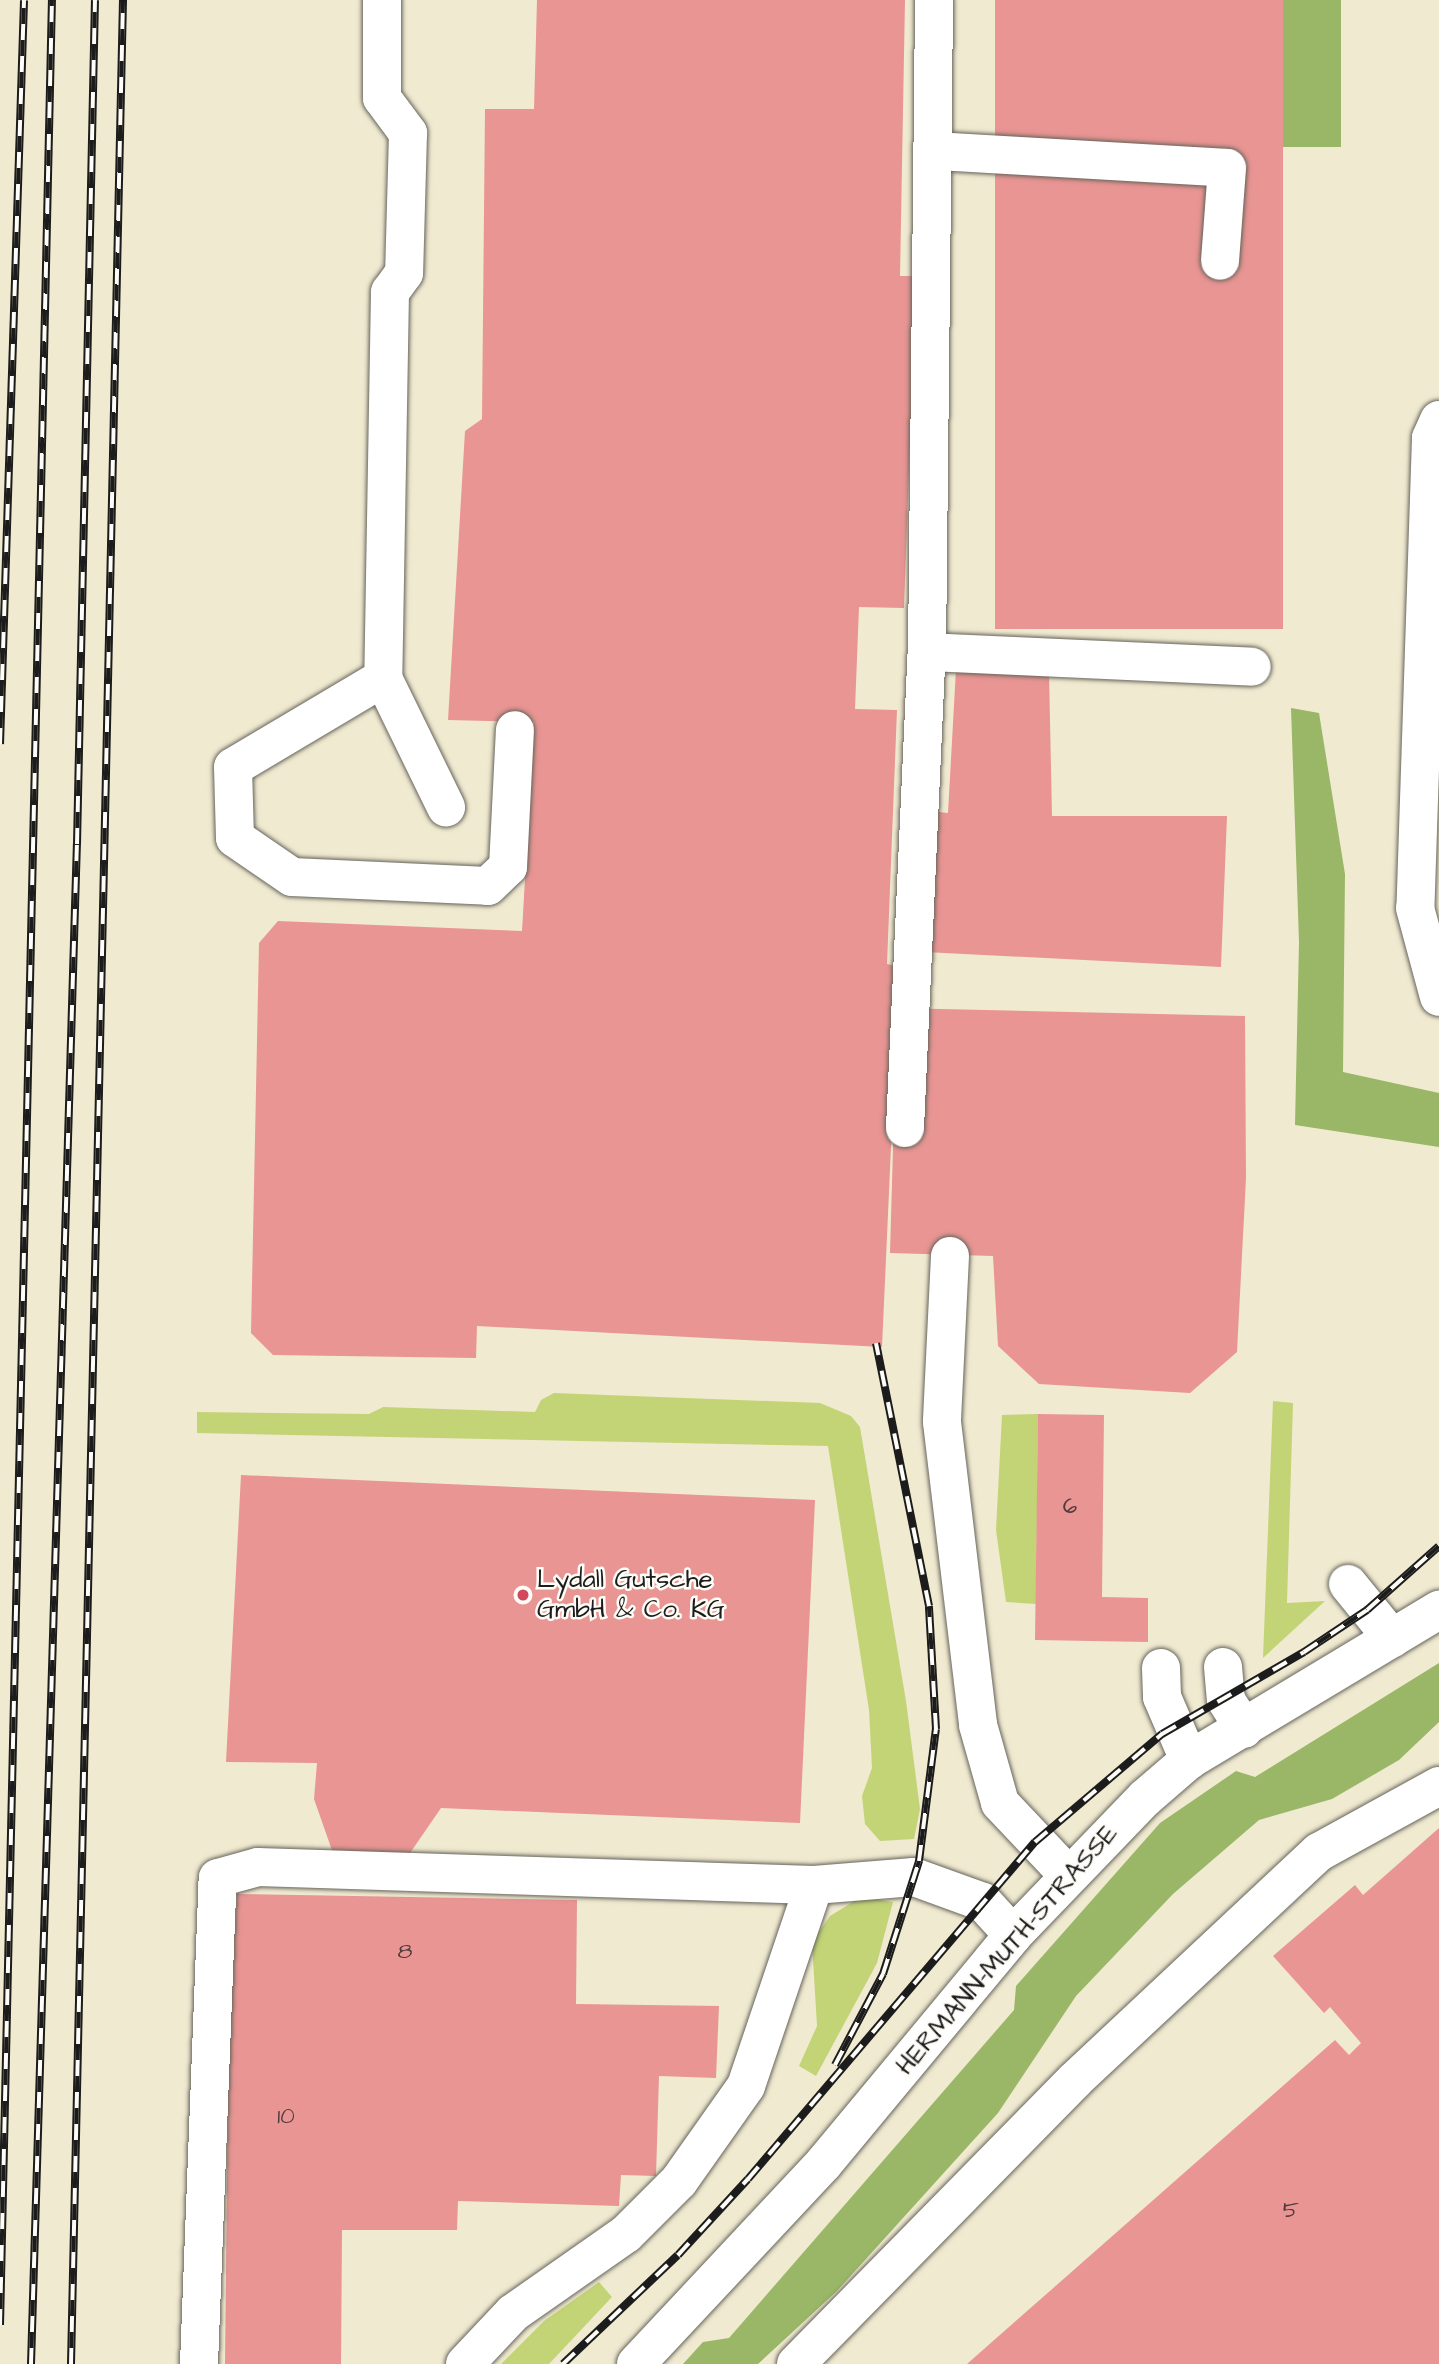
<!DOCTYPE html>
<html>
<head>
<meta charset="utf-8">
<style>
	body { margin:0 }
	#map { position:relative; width:1439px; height:2364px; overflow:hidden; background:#f0ead1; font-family:"Architects Daughter",sans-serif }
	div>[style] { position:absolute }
	.green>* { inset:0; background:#c3d476 }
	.forest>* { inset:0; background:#9ab667; transform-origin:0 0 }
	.building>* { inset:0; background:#e89593; transform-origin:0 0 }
	.roads { filter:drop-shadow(0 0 2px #66645b) drop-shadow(0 0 2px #66645b) }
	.minor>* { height:38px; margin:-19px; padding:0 19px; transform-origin:19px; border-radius:19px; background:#fff }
	.rail>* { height:8px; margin-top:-4px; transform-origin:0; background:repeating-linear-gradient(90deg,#fdfcf7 0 16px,#1c1c1c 0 32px); box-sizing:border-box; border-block:2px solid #1c1c1c }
	.dots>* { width:19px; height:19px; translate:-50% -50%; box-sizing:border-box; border:4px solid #fdfcf7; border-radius:50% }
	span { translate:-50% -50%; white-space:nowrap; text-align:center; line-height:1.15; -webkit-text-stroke:5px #fdfcf7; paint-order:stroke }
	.number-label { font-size:23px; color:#4f3a3a }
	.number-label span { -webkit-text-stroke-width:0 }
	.poi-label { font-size:26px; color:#1c1c1c }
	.left { translate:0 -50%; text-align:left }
	.street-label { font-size:26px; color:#1c1c1c }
</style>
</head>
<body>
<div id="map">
	<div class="green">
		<div style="clip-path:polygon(554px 1393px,820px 1403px,851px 1416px,860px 1427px,906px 1701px,920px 1809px,914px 1839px,880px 1841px,865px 1824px,862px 1796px,872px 1768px,869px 1710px,828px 1446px,197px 1433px,197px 1412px,369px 1414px,383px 1407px,535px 1412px,541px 1400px)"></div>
		<div style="clip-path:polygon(1273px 1401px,1293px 1403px,1287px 1603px,1325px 1601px,1263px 1658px)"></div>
		<div style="clip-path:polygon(1038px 1414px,1036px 1604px,1006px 1602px,996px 1530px,1002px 1415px)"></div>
		<div style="clip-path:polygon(861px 1897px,893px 1902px,877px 1963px,816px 2076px,799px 2066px,817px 2026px,812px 1942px,830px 1916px)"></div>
		<div style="clip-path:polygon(599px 2282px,612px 2297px,549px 2364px,501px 2364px,544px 2321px)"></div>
	</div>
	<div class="forest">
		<div style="left:1283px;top:0;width:58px;height:147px"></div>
		<div style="clip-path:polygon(1291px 708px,1319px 713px,1345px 874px,1343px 1072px,1439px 1093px,1439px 1147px,1295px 1125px,1299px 942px)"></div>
		<div style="clip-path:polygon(1439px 1663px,1439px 1722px,1399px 1760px,1332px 1799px,1259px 1820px,1173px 1894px,1076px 1996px,998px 2113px,837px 2291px,758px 2364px,683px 2364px,703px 2342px,729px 2338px,1014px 2010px,1016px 1986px,1160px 1823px,1236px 1771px,1255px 1777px)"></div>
	</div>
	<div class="building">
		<div style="clip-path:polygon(537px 0,905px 0,900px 276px,916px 276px,904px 608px,859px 607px,855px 709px,897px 710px,887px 964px,896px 966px,892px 1125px,882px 1347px,477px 1326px,476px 1358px,273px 1355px,251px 1333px,259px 943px,278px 921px,522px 931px,534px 722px,448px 720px,465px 431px,482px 419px,485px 109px,534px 109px)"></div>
		<div style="left:995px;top:0;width:288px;height:629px"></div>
		<div style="clip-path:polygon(956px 669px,1049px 672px,1052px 816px,1227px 816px,1221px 967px,925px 952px,930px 811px,948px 813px)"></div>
		<div style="clip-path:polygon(897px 1008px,1245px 1016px,1246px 1178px,1237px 1352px,1190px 1393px,1039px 1384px,998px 1346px,993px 1256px,890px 1253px)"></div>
		<div style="clip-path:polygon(1038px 1414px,1104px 1415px,1102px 1597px,1148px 1598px,1148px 1642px,1035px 1640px)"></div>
		<div style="clip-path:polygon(241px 1475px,815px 1500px,800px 1823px,441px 1808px,408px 1856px,334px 1856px,314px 1799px,317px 1763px,226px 1762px)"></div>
		<div style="clip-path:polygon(1439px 1828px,1439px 2364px,967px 2364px,1335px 2040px,1349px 2055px,1361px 2043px,1330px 2007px,1324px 2013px,1273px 1956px,1355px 1885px,1363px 1895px)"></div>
		<div style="clip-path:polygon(237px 1894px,577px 1900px,576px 2004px,719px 2006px,716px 2078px,659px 2076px,656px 2176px,621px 2175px,619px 2206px,458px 2201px,457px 2230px,342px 2230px,341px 2364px,225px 2364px,229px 2001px)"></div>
	</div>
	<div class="roads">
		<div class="minor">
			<div style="left:382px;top:0;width:98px;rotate:90deg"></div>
			<div style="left:382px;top:98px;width:44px;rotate:53.4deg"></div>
			<div style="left:408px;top:133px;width:140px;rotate:91.6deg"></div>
			<div style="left:404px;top:273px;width:24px;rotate:126deg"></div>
			<div style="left:390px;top:292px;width:386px;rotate:91deg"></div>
			<div style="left:383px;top:678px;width:144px;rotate:64deg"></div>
			<div style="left:935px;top:151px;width:292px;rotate:3.3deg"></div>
			<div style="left:1227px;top:168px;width:93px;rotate:94.3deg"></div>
			<div style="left:1439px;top:420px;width:20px;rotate:114deg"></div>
			<div style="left:1431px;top:438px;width:470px;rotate:91.9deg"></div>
			<div style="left:1415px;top:908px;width:92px;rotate:74.9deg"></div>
			<div style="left:927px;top:652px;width:325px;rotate:2.6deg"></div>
			<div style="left:383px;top:678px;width:174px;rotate:149.3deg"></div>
			<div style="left:233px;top:767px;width:71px;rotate:88.4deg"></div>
			<div style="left:235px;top:838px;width:69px;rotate:34.4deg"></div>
			<div style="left:292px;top:877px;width:196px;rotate:2.6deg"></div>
			<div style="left:488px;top:886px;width:28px;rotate:-44deg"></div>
			<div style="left:508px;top:867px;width:137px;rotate:-87.1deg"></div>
			<div style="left:905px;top:1128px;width:477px;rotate:-87.4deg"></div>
			<div style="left:927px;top:652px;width:652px;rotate:-89.38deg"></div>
			<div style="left:950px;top:1256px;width:166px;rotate:92.8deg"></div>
			<div style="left:942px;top:1422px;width:305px;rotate:83.2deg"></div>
			<div style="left:978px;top:1725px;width:81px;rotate:74.2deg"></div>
			<div style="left:1000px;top:1803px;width:99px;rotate:46.6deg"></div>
			<div style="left:1348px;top:1584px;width:70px;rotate:50.8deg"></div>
			<div style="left:1223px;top:1667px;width:33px;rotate:85deg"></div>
			<div style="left:1226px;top:1700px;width:34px;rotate:58deg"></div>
			<div style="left:1161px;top:1668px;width:29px;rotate:88deg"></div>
			<div style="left:1162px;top:1697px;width:69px;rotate:66.8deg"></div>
			<div style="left:199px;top:2364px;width:486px;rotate:-87.8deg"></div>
			<div style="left:218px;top:1878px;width:41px;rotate:-15.4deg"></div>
			<div style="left:258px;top:1867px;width:556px;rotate:1.85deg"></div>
			<div style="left:814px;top:1885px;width:100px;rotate:-4.6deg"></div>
			<div style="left:914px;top:1877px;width:73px;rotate:19.9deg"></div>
			<div style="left:983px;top:1902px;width:45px;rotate:47.7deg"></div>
			<div style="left:465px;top:2364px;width:70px;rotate:-46.7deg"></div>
			<div style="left:513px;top:2313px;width:138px;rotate:-35deg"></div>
			<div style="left:626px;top:2234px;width:75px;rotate:-45deg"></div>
			<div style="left:679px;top:2181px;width:116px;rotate:-54.8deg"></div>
			<div style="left:746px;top:2086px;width:212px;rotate:-71.3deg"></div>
			<div style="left:636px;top:2364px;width:275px;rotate:-46.9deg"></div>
			<div style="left:824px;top:2163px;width:296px;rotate:-50.3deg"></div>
			<div style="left:1013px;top:1935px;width:190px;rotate:-46.1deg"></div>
			<div style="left:1145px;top:1798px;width:58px;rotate:-40.8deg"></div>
			<div style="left:1189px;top:1760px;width:292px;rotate:-31deg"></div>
			<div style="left:796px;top:2364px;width:398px;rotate:-45.5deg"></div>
			<div style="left:1075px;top:2080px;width:334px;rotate:-43.1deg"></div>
			<div style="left:1319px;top:1852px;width:137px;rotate:-28.8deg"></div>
		</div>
	</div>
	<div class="rail">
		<div style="left:0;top:744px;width:744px;rotate:-88.15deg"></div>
		<div style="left:835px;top:2065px;width:103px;rotate:-62.2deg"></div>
		<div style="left:883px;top:1974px;width:119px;rotate:-72.3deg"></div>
		<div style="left:919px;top:1861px;width:133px;rotate:-82.7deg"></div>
		<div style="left:936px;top:1729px;width:123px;rotate:-93.3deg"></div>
		<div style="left:929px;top:1606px;width:268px;rotate:-101.4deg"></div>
		<div style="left:0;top:2325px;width:2326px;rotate:-88.72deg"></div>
		<div style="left:31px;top:2364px;width:1521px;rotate:-88.27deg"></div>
		<div style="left:77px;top:844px;width:844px;rotate:-88.78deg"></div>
		<div style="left:71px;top:2364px;width:2365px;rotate:-88.74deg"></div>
		<div style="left:563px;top:2364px;width:158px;rotate:-43.5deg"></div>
		<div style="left:678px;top:2255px;width:103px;rotate:-47.4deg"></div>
		<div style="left:748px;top:2179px;width:443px;rotate:-49.6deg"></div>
		<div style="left:1035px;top:1842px;width:167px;rotate:-40.4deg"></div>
		<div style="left:1162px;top:1734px;width:164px;rotate:-30deg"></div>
		<div style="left:1304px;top:1652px;width:76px;rotate:-33.7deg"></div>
		<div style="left:1367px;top:1610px;width:96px;rotate:-41.6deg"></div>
	</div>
	<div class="dots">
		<div style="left:523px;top:1595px;background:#d1495b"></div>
	</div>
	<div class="number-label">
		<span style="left:1070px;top:1506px">6</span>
		<span style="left:405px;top:1951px">8</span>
		<span style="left:286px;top:2116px">10</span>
		<span style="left:1291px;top:2210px">5</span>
	</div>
	<div class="poi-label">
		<span class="left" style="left:537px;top:1595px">Lydall Gutsche<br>GmbH &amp; Co. KG</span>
	</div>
	<div class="street-label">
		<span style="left:1007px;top:1950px;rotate:-49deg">HERMANN-MUTH-STRASSE</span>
	</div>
</div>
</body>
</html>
